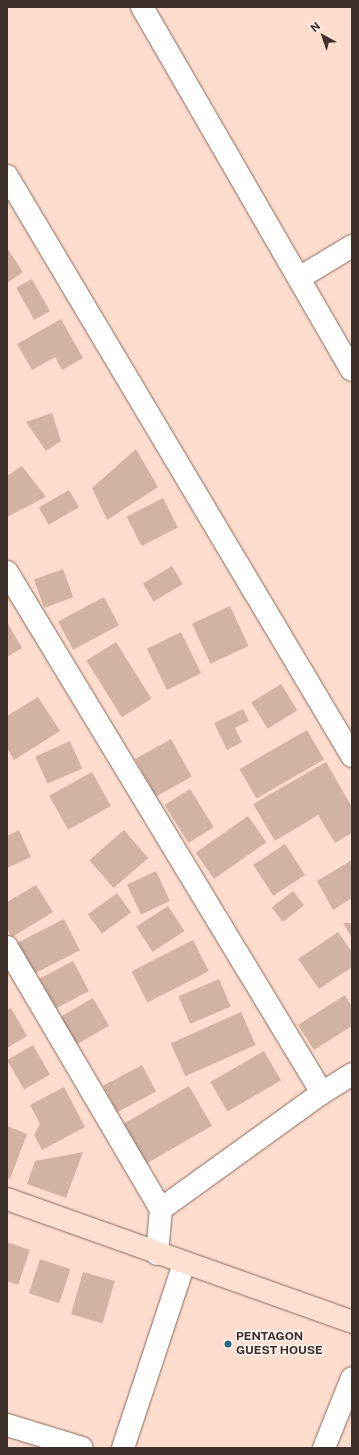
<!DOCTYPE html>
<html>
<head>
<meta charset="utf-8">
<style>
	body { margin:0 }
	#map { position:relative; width:359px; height:1455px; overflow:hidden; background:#feddce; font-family:"Public Sans",sans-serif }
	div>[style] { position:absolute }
	.building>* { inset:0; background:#d1b2a3; transform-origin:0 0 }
	.roads { filter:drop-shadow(0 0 1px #85685b) drop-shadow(0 0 1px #85685b) }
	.minor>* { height:22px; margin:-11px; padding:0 11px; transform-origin:11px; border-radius:11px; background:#fff }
	.major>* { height:22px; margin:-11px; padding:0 11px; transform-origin:11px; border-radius:11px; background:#fee0d2 }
	.dots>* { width:11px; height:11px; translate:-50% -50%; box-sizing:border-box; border:2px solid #fcefe9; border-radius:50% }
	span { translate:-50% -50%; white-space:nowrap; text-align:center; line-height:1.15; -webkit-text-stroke:3.5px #fcefe9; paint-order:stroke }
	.poi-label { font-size:12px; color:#3d302a; font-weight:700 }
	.left { translate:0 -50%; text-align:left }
	.frame { position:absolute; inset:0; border:8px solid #3d302a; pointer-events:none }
	.north { position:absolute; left:303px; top:16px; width:40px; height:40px; -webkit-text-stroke:3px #fcefe9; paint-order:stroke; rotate:320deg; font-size:11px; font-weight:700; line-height:16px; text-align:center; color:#3d302a }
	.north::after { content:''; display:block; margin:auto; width:14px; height:18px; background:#3d302a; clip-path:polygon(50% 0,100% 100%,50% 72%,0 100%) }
</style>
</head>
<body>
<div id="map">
	<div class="building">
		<div style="clip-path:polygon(7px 248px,23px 272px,7px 283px)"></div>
		<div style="left:32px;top:279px;width:37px;height:18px;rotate:61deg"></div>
		<div style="clip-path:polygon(61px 319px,83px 358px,62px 370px,55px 357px,32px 370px,17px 344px)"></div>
		<div style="clip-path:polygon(52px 413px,61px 441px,46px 451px,26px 422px)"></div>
		<div style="clip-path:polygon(136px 449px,158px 487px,107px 520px,92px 488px)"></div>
		<div style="clip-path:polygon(22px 466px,46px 497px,7px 517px,7px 476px)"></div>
		<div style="left:69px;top:490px;width:20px;height:35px;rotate:60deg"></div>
		<div style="left:163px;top:498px;width:33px;height:41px;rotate:63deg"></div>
		<div style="left:172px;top:566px;width:21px;height:34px;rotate:59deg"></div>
		<div style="left:63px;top:569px;width:30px;height:31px;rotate:70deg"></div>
		<div style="left:104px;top:597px;width:32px;height:52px;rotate:62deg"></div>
		<div style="left:230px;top:606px;width:44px;height:42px;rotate:65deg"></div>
		<div style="clip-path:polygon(7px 622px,22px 648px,7px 657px)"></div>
		<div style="left:181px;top:632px;width:46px;height:38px;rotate:64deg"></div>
		<div style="left:116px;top:642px;width:67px;height:35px;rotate:58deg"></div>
		<div style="left:281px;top:684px;width:31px;height:35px;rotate:58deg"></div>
		<div style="clip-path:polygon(38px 697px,60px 731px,14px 760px,7px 748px,7px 716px)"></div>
		<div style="clip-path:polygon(243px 709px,249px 721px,235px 728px,242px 742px,227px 750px,214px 723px)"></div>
		<div style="left:307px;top:730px;width:34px;height:78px;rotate:60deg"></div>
		<div style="left:171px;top:739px;width:43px;height:41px;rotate:61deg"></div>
		<div style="left:70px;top:741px;width:30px;height:38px;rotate:66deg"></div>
		<div style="clip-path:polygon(326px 762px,352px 807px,352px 833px,335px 843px,318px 815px,275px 841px,253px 804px)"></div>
		<div style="left:92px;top:772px;width:39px;height:49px;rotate:61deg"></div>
		<div style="left:190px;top:789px;width:45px;height:30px;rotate:58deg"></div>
		<div style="left:248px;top:816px;width:32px;height:64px;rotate:55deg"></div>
		<div style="clip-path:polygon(19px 830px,31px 857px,7px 868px,7px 836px)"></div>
		<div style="left:124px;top:830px;width:37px;height:46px;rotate:49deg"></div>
		<div style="left:285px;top:844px;width:37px;height:38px;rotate:57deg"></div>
		<div style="clip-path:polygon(352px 860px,352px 898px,333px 910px,317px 881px)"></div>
		<div style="left:156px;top:871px;width:33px;height:32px;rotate:65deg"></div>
		<div style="clip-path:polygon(36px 885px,53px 912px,12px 937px,7px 929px,7px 902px)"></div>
		<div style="left:293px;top:891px;width:18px;height:27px;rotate:52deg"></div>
		<div style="left:117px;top:893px;width:24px;height:36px;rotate:54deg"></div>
		<div style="left:168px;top:906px;width:30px;height:38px;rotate:57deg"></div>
		<div style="left:64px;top:919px;width:35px;height:55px;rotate:63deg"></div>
		<div style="clip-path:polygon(343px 923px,352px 923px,352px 938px)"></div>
		<div style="clip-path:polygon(338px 932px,352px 952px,352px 967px,319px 989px,298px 959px)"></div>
		<div style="left:193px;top:940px;width:35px;height:69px;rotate:63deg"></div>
		<div style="left:73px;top:961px;width:34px;height:38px;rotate:62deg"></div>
		<div style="left:219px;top:979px;width:30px;height:44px;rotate:67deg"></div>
		<div style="clip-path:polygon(345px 995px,352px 1007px,352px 1026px,314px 1050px,298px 1025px)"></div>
		<div style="left:93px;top:998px;width:32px;height:40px;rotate:60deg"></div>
		<div style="clip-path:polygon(11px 1008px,27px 1036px,7px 1048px,7px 1010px)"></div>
		<div style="left:241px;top:1012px;width:36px;height:77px;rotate:66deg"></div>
		<div style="left:33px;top:1045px;width:34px;height:30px;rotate:60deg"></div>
		<div style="left:264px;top:1051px;width:34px;height:62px;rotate:60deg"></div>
		<div style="left:142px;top:1065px;width:30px;height:44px;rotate:62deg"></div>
		<div style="left:189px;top:1086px;width:46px;height:77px;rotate:60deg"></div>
		<div style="clip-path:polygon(64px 1087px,85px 1127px,42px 1150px,34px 1135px,40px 1124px,30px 1105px)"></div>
		<div style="clip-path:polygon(7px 1126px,27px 1134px,10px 1179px,7px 1178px)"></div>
		<div style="clip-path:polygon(83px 1152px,66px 1198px,27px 1184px,35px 1161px)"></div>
		<div style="clip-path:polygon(7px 1242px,30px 1250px,18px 1285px,7px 1281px)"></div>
		<div style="left:40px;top:1259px;width:32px;height:36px;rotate:18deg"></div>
		<div style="left:83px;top:1272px;width:33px;height:44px;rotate:16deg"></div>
	</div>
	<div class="roads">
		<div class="minor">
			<div style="left:142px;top:7px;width:419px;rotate:60deg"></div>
			<div style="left:7px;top:176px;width:675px;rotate:59.25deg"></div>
			<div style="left:299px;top:278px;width:62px;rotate:-31.1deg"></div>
			<div style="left:7px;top:572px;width:609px;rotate:58.84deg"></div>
			<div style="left:7px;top:947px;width:304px;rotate:59.6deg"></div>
			<div style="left:161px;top:1209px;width:45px;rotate:95.1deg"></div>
			<div style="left:161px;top:1209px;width:198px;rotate:-35.8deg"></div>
			<div style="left:322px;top:1093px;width:36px;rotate:-32deg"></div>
			<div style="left:7px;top:1425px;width:78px;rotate:17deg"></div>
			<div style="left:123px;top:1448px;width:194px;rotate:-71.7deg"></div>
			<div style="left:324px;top:1448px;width:75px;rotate:-68.2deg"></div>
		</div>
		<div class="major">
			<div style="left:7px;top:1199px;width:366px;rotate:19.6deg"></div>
		</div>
	</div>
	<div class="dots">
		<div style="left:228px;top:1344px;background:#2d6a81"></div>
	</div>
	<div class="poi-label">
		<span class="left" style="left:236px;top:1344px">PENTAGON<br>GUEST HOUSE</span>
	</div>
	<div class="frame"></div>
	<div class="north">N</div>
</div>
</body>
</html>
